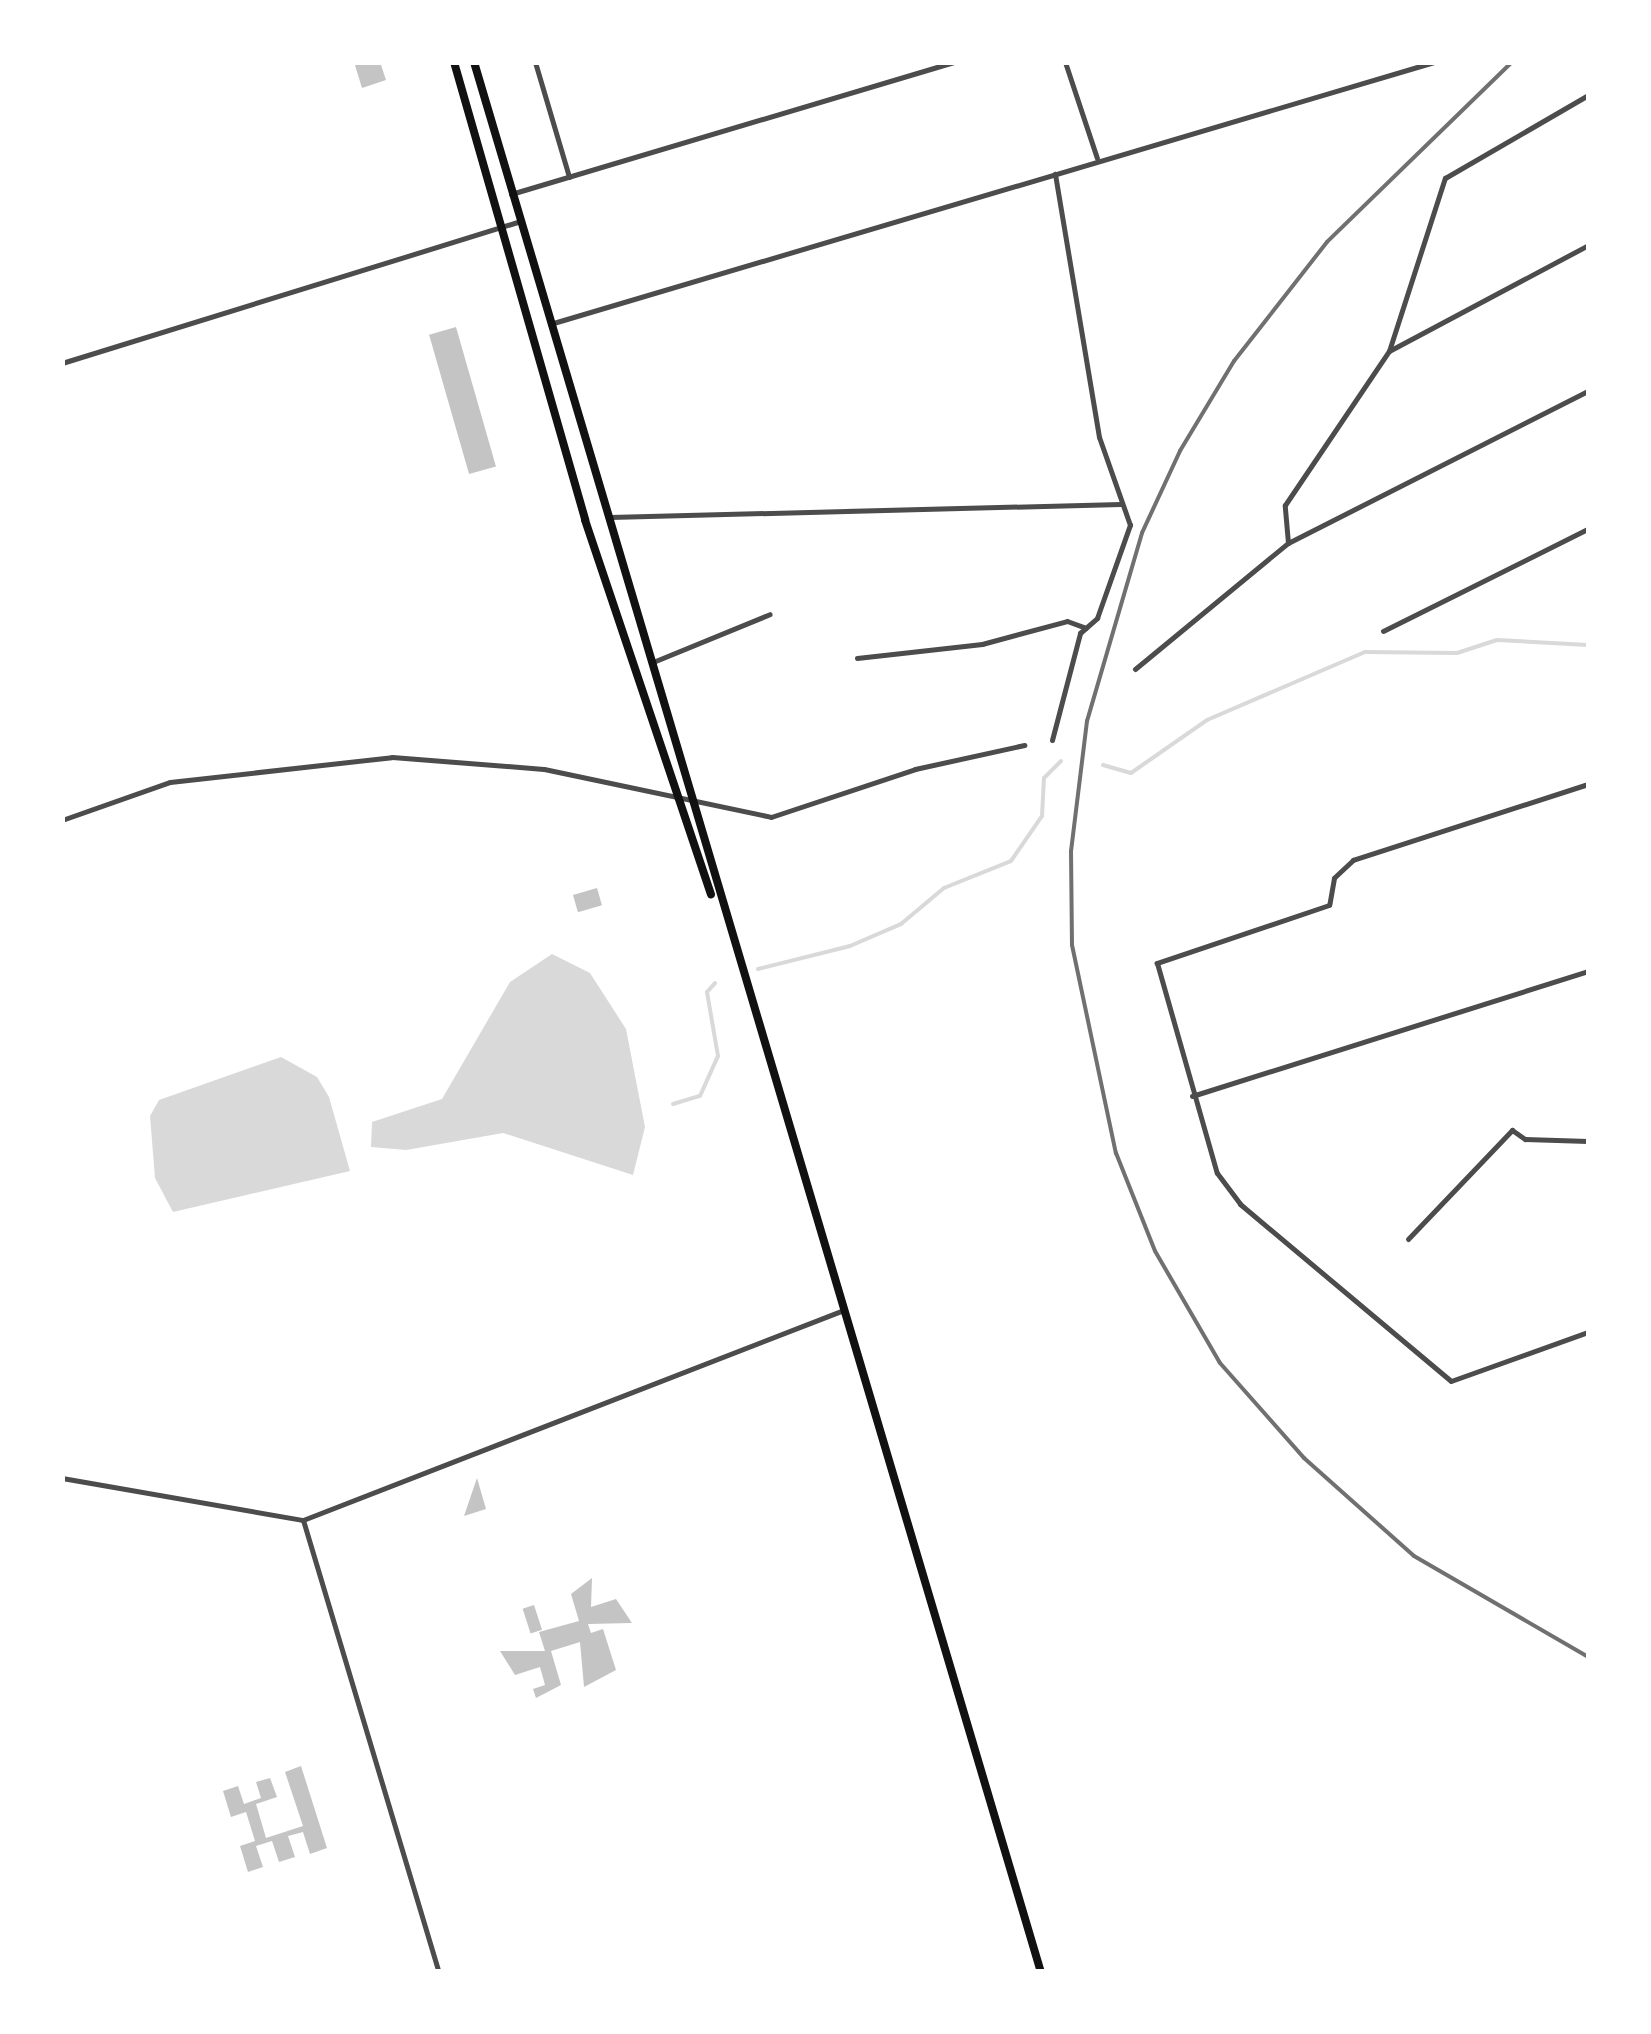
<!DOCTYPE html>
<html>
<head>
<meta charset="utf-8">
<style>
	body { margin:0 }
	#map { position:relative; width:1651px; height:2034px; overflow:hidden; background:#fff; font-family:Arial,sans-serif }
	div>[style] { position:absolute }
	.water>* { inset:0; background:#d9d9d9 }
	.stream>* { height:4px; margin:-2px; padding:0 2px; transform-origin:2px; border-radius:2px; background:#d9d9d9 }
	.building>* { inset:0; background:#c4c4c4; transform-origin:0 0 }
	.minor>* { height:5px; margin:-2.5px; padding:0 2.5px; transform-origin:2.5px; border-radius:2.5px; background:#4c4c4c }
	.primary>* { height:8px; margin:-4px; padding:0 4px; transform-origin:4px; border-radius:4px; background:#111 }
	.rail>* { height:4px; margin:-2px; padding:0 2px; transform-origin:2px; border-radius:2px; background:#707070 }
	span { translate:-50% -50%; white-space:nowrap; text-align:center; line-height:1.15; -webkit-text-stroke:10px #fff; paint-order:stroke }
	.frame { position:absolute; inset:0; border:65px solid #fff; pointer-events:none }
</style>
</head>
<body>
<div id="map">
	<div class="water">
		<div style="clip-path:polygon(552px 954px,590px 973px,626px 1029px,645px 1127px,633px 1175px,503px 1133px,406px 1150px,371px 1147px,372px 1122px,442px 1099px,510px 982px)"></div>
		<div style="clip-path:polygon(281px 1057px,317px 1077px,329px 1097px,350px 1171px,173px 1212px,155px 1178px,150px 1116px,159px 1100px)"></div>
	</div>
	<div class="stream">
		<div style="left:1103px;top:765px;width:29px;rotate:16deg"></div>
		<div style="left:1131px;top:773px;width:93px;rotate:-34.9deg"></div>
		<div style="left:1207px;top:720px;width:172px;rotate:-23.3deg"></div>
		<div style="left:1365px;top:652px;width:92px;rotate:0.6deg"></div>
		<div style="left:1457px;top:653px;width:42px;rotate:-18deg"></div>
		<div style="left:1497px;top:640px;width:91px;rotate:3.1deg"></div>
		<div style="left:758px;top:969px;width:95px;rotate:-14deg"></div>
		<div style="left:850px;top:946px;width:56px;rotate:-23.3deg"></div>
		<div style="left:901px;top:924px;width:56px;rotate:-39.9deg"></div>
		<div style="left:944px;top:888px;width:72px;rotate:-21.9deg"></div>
		<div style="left:1011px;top:861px;width:55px;rotate:-55.4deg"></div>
		<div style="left:1042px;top:816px;width:38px;rotate:-87deg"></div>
		<div style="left:1044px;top:778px;width:24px;rotate:-45deg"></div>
		<div style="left:673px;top:1104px;width:28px;rotate:-17deg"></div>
		<div style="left:700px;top:1096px;width:44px;rotate:-65.8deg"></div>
		<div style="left:718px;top:1056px;width:65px;rotate:-99.8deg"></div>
		<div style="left:707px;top:992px;width:12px;rotate:-48deg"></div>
	</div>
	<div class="building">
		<div style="clip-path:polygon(354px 62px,380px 62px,386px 80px,362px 88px)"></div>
		<div style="left:456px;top:327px;width:145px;height:28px;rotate:74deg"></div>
		<div style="left:597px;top:888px;width:18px;height:25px;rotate:74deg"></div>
		<div style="clip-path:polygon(477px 1478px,486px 1509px,464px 1516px)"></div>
		<div style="clip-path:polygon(592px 1578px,591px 1607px,616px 1599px,632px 1623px,588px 1624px,591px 1633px,603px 1629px,616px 1670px,584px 1687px,580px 1642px,551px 1651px,561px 1685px,536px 1698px,533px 1689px,545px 1685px,540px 1667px,515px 1675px,500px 1651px,545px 1651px,539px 1632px,579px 1621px,571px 1594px)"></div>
		<div style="left:534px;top:1605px;width:26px;height:12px;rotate:72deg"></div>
		<div style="clip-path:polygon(301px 1766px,327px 1848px,310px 1854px,303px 1832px,288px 1836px,295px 1857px,279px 1862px,272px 1841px,256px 1846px,263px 1867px,248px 1872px,240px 1846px,255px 1841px,246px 1812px,231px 1817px,223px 1791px,238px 1786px,244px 1804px,261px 1798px,256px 1782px,270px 1778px,277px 1797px,256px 1804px,266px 1838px,303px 1826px,285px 1772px)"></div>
	</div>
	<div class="minor">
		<div style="left:535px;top:62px;width:120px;rotate:73.5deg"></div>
		<div style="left:1065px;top:62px;width:101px;rotate:71.6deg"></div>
		<div style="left:511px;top:194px;width:462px;rotate:-16.6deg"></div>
		<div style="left:550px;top:324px;width:922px;rotate:-16.51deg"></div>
		<div style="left:1389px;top:351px;width:225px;rotate:-28deg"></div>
		<div style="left:62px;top:363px;width:476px;rotate:-17.2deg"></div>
		<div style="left:610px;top:517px;width:511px;rotate:-1.46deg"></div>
		<div style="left:1288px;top:543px;width:38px;rotate:-95deg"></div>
		<div style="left:1285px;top:505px;width:186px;rotate:-56deg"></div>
		<div style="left:1389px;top:351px;width:182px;rotate:-72.1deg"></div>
		<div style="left:1445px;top:178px;width:165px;rotate:-30.1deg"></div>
		<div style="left:1383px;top:631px;width:229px;rotate:-26.5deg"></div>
		<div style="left:857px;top:658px;width:126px;rotate:-6.4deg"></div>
		<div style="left:982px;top:644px;width:88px;rotate:-15.1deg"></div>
		<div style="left:1067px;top:621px;width:20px;rotate:20deg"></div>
		<div style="left:653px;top:662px;width:126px;rotate:-22.3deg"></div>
		<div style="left:1135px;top:669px;width:198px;rotate:-39.5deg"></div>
		<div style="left:1288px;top:543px;width:336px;rotate:-26.9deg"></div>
		<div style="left:1052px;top:740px;width:111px;rotate:-75.3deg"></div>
		<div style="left:1080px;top:633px;width:23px;rotate:-41deg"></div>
		<div style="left:1097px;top:618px;width:99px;rotate:-70.5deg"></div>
		<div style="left:1130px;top:525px;width:93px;rotate:-109.4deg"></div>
		<div style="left:1099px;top:437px;width:267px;rotate:-99.5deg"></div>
		<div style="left:1588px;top:784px;width:247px;rotate:162.1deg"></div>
		<div style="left:1353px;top:860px;width:26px;rotate:137deg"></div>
		<div style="left:1334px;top:878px;width:27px;rotate:100deg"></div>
		<div style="left:1329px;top:905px;width:182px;rotate:161.4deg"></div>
		<div style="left:1157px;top:963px;width:218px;rotate:74.1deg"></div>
		<div style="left:1217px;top:1173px;width:39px;rotate:53deg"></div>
		<div style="left:1240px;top:1204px;width:275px;rotate:40deg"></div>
		<div style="left:1451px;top:1381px;width:145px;rotate:-19.7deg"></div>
		<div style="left:62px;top:820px;width:114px;rotate:-19.4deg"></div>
		<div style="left:170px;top:782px;width:223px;rotate:-6.4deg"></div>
		<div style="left:392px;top:757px;width:152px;rotate:4.5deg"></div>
		<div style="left:544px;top:769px;width:232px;rotate:11.9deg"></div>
		<div style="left:771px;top:817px;width:152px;rotate:-18.4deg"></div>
		<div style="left:915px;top:769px;width:112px;rotate:-12.4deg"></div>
		<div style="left:1192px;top:1096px;width:415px;rotate:-17.5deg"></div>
		<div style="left:1408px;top:1239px;width:151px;rotate:-46.3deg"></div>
		<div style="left:1512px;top:1130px;width:16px;rotate:35deg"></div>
		<div style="left:1525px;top:1139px;width:63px;rotate:1.8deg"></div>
		<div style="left:62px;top:1478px;width:245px;rotate:9.9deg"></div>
		<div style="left:303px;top:1520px;width:577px;rotate:-21.23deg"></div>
		<div style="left:303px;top:1520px;width:472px;rotate:73.3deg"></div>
	</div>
	<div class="primary">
		<div style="left:454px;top:62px;width:476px;rotate:74deg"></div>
		<div style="left:585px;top:520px;width:395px;rotate:71.4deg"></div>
		<div style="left:474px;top:62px;width:1992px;rotate:73.47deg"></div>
	</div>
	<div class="rail">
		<div style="left:1512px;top:62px;width:258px;rotate:135.8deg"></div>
		<div style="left:1327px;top:242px;width:151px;rotate:128deg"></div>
		<div style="left:1234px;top:361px;width:105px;rotate:121deg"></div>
		<div style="left:1180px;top:451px;width:90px;rotate:114.9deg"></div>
		<div style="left:1142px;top:533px;width:196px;rotate:106.3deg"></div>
		<div style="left:1087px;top:721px;width:131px;rotate:97deg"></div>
		<div style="left:1071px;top:851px;width:94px;rotate:89.4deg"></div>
		<div style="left:1072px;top:945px;width:213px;rotate:78.1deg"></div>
		<div style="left:1116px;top:1153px;width:105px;rotate:68.3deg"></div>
		<div style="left:1155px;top:1251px;width:129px;rotate:59.9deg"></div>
		<div style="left:1220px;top:1363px;width:127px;rotate:48.5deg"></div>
		<div style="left:1304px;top:1458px;width:147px;rotate:41.7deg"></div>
		<div style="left:1414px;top:1556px;width:201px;rotate:30.1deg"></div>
	</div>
	<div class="frame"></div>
</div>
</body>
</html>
